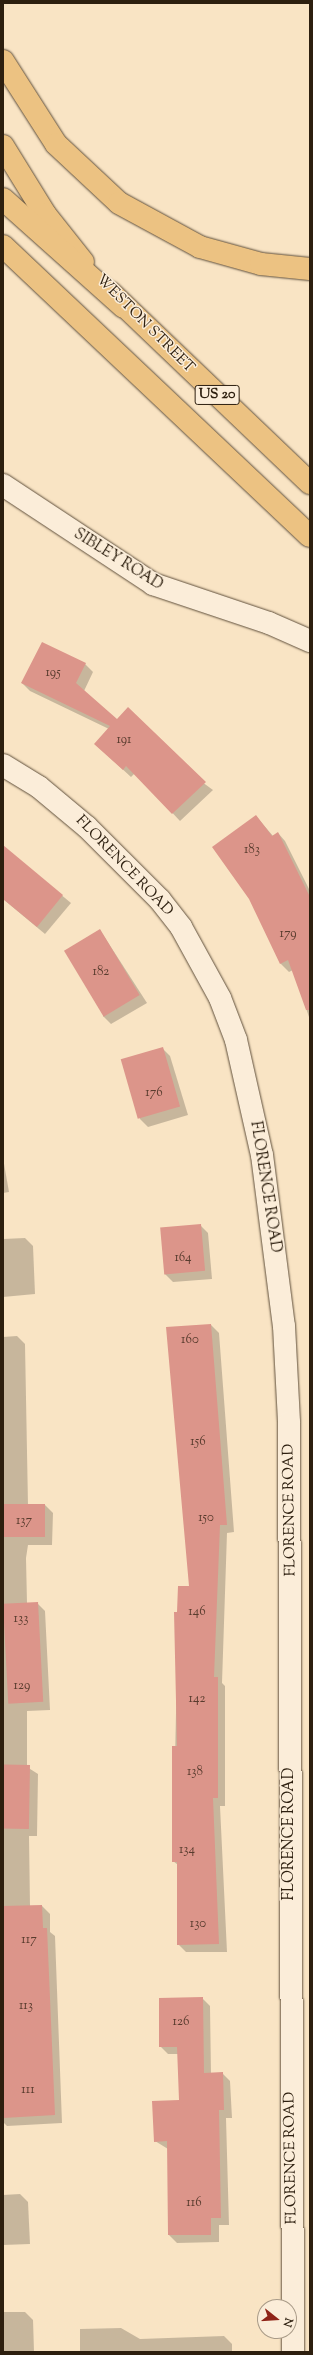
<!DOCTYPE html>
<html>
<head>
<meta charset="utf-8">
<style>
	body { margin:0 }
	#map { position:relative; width:313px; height:2355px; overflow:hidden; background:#f9e4c4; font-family:"Sorts Mill Goudy",serif }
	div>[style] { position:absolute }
	.shadow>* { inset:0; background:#0003 }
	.building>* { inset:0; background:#dc958a; transform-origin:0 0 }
	.roads { filter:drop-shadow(0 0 1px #60503c) drop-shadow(0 0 1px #60503c) }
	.street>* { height:22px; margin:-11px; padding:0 11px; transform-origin:11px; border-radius:11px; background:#fbedd9 }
	.primary>* { height:22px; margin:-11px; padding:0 11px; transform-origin:11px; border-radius:11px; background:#ecc282 }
	.highway>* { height:22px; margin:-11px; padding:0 11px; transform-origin:11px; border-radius:11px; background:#ecc282 }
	span { translate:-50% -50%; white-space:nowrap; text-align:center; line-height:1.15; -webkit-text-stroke:3px #fbedd9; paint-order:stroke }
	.number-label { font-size:13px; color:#593c2e }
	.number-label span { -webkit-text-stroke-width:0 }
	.shield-label span { padding:1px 3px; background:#fbedd9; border:1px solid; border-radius:3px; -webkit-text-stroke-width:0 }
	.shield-label { font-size:14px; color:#2d1f0f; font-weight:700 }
	.street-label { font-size:15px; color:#2d1f0f }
	.frame { position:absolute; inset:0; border:4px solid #2d1f0f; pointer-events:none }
	.north { position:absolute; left:257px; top:2299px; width:40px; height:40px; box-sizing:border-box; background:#fbedd9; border:1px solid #a99b88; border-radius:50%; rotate:107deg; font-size:11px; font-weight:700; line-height:16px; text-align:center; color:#2d1f0f }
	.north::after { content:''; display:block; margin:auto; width:14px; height:18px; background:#8f2418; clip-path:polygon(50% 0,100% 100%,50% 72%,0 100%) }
</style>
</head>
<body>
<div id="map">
	<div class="shadow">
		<div style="clip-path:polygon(85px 664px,93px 672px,84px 691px,117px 720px,213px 790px,180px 821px,135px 773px,131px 777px,95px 744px,109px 729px,30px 691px,22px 683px)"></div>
		<div style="clip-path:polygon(256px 816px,273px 836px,278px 833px,285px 841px,310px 891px,310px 1020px,293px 970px,289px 972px,281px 964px,250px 898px)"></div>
		<div style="clip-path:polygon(6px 849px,71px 903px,45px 934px,3px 899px)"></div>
		<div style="clip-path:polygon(100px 930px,147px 1003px,111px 1024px,103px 1016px)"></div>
		<div style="clip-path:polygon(162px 1048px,170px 1056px,188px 1115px,148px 1127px,140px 1119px,122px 1060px)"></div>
		<div style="clip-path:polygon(3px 1158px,9px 1192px,3px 1193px)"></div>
		<div style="clip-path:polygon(200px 1225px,208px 1233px,212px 1279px,173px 1282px,165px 1274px)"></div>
		<div style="clip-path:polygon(25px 1238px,33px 1246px,35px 1294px,3px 1297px,3px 1239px)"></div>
		<div style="clip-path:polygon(211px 1325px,219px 1333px,234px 1532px,227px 1533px,222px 1683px,225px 1686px,225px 1806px,220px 1806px,227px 1952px,186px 1952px,178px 1944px,178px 1865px,173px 1861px,178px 1613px,190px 1587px)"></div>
		<div style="clip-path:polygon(17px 1336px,25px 1344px,28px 1505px,45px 1505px,53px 1513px,52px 1545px,28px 1545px,26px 1558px,27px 1603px,37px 1603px,45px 1611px,50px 1710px,27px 1711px,27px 1767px,38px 1774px,37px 1836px,29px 1836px,30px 1906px,42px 1906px,50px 1914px,50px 1932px,55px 1936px,62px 2123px,7px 2126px,3px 2122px,3px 1337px)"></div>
		<div style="clip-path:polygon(202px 1998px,210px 2006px,211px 2074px,222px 2073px,230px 2081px,232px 2118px,226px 2118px,229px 2225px,219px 2225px,219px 2242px,177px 2243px,169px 2235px,168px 2149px,155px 2141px,180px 2101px,179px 2054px,168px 2054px,160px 2046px)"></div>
		<div style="clip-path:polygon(20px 2194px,28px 2202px,30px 2244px,3px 2245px,3px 2195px)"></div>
		<div style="clip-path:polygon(3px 2312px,25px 2312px,33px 2320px,34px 2352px,3px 2352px)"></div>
		<div style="clip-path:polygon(121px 2328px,140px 2339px,224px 2336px,232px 2344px,232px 2352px,80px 2352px,80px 2329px)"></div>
	</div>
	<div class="building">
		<div style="clip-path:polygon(42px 642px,86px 663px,76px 683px,117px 719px,128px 707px,206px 782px,172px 814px,126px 766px,123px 770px,94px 744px,110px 726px,21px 683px)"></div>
		<div style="clip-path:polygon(256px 815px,272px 836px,278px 832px,310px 897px,310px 1010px,306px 1010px,288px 960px,280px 964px,249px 899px,212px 847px)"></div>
		<div style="clip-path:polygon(3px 845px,63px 895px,37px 927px,3px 899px)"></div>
		<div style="left:100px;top:929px;width:77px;height:42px;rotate:59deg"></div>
		<div style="left:163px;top:1047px;width:62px;height:44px;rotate:74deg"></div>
		<div style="left:201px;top:1224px;width:47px;height:41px;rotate:85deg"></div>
		<div style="clip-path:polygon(211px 1324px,227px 1525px,220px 1525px,214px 1677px,218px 1677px,218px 1798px,213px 1798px,219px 1944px,177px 1945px,177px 1862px,172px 1862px,172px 1746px,177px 1746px,174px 1612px,177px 1612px,178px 1586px,189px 1586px,166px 1327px)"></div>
		<div style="left:3px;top:1504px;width:42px;height:33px"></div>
		<div style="left:38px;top:1602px;width:100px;height:35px;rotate:87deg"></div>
		<div style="left:30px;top:1765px;width:64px;height:27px;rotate:91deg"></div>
		<div style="clip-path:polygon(42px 1905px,43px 1928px,47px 1928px,55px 2115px,3px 2118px,3px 1906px)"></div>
		<div style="clip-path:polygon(203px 1997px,204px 2073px,223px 2072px,224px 2110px,219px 2110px,221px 2218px,211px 2218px,211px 2235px,168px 2235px,167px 2141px,154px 2142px,152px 2101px,179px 2100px,177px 2047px,159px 2047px,159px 1998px)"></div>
	</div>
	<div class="roads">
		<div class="street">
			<div style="left:3px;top:485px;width:180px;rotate:33.4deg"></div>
			<div style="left:153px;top:584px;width:122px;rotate:18.6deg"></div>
			<div style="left:269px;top:623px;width:45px;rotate:23.7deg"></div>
			<div style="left:3px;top:765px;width:42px;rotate:31.4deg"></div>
			<div style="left:39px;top:787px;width:62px;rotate:39.8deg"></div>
			<div style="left:87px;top:827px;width:103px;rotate:45deg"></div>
			<div style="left:160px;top:900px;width:34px;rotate:52deg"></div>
			<div style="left:181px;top:927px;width:81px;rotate:61.2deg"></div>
			<div style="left:220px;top:998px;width:45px;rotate:69.1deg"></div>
			<div style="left:236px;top:1040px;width:118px;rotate:77.3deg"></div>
			<div style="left:262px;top:1155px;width:172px;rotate:82.7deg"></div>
			<div style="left:284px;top:1326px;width:97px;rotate:87deg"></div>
			<div style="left:289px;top:1423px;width:929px;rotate:89.75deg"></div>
		</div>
		<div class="primary">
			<div style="left:3px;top:146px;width:80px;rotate:58.3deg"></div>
			<div style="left:45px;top:214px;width:61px;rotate:51.6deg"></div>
			<div style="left:111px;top:293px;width:275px;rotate:43.7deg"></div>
		</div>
		<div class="highway">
			<div style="left:3px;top:61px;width:98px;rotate:57.4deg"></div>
			<div style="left:56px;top:144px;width:86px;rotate:43.1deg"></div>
			<div style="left:119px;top:203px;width:92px;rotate:28.5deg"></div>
			<div style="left:200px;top:247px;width:63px;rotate:15.6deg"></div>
			<div style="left:261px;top:264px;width:49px;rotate:5.8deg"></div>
			<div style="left:3px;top:199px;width:162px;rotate:41.8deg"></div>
			<div style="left:3px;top:246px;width:422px;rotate:43.4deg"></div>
		</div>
	</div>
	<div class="number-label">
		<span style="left:53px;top:673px">195</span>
		<span style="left:124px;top:740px">191</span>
		<span style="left:252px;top:850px">183</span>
		<span style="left:288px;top:934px">179</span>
		<span style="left:101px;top:972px">182</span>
		<span style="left:154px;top:1093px">176</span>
		<span style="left:183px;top:1258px">164</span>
		<span style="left:190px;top:1340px">160</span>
		<span style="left:198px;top:1442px">156</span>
		<span style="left:206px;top:1518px">150</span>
		<span style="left:24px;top:1521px">137</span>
		<span style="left:197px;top:1612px">146</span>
		<span style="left:21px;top:1619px">133</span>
		<span style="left:22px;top:1686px">129</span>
		<span style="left:197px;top:1699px">142</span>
		<span style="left:195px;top:1772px">138</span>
		<span style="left:187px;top:1850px">134</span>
		<span style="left:198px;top:1924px">130</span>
		<span style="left:29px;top:1940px">117</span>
		<span style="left:26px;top:2006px">113</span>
		<span style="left:181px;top:2022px">126</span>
		<span style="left:28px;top:2090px">111</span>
		<span style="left:194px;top:2203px">116</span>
	</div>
	<div class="shield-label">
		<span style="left:217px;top:395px">US 20</span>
	</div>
	<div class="street-label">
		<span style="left:145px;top:324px;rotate:45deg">WESTON STREET</span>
		<span style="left:118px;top:560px;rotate:32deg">SIBLEY ROAD</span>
		<span style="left:124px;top:866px;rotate:46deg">FLORENCE ROAD</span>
		<span style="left:265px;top:1187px;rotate:81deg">FLORENCE ROAD</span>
		<span style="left:290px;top:1510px;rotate:-91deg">FLORENCE ROAD</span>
		<span style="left:290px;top:1834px;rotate:-90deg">FLORENCE ROAD</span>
		<span style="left:291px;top:2158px;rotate:-91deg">FLORENCE ROAD</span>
	</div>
	<div class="frame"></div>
	<div class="north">N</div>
</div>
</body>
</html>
